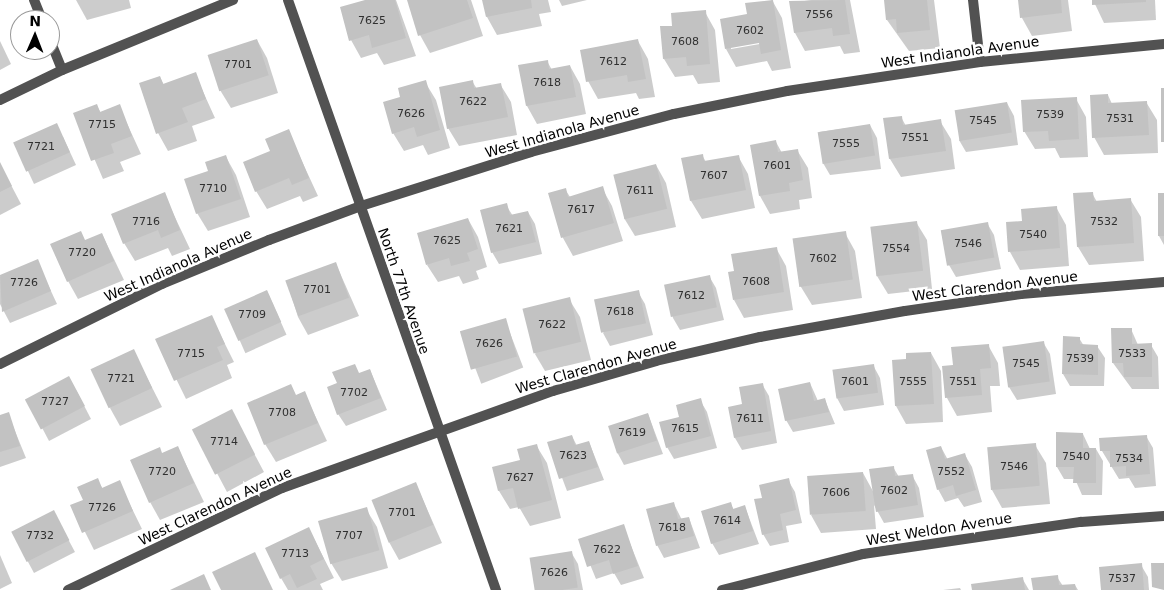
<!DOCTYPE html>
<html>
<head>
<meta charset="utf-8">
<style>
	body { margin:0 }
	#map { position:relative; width:1164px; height:590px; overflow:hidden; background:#fff; font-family:"DejaVu Sans",sans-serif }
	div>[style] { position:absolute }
	.shadow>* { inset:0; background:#0003; transform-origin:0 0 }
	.building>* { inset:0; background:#c2c2c2; transform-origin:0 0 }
	.minor>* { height:10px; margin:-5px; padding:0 5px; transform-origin:5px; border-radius:5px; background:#525252 }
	span { translate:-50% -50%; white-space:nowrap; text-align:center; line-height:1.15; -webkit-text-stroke:5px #fff; paint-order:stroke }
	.number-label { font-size:11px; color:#303030 }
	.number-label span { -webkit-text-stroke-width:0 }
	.street-label { font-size:14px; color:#000 }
	.north { position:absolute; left:10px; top:10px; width:50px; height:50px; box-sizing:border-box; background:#fff; border:1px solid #999; border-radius:50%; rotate:1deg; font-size:14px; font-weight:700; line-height:20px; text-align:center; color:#000 }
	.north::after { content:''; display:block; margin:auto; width:18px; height:22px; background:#000; clip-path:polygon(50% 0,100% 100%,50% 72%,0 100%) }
</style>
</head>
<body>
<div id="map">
	<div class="shadow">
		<div style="clip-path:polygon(76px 0,129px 0,131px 8px,87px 20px)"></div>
		<div style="clip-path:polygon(369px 0,396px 0,416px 56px,384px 65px,377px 53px,361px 58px,351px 40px)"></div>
		<div style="clip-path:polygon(408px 0,471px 0,483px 36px,430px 53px,420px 35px)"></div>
		<div style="clip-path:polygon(484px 0,548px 0,551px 12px,539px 14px,542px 26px,497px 35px,487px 17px)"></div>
		<div style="clip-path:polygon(559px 0,587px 0,562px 6px)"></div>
		<div style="clip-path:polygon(evenodd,772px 0,782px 18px,791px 68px,772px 71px,767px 61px,736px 67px,726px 49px,749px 16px,772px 0,765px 41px,765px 43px,731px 49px,731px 47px,765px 41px)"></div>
		<div style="clip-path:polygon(811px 0,850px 0,860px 52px,844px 54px,840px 46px,805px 51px,795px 33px,791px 3px)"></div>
		<div style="clip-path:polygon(892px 0,934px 0,940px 48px,909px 51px,887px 20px)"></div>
		<div style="clip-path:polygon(1020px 0,1068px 0,1072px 31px,1032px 36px,1022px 18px)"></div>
		<div style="clip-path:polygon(1093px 0,1155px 0,1156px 20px,1104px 23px)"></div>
		<div style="clip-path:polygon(705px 12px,715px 30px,720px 82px,698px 84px,693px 75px,675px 77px,664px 59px,674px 27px)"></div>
		<div style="clip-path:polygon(257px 40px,267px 58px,278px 93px,231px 108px,220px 90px)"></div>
		<div style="clip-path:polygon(0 41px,11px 64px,0 70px)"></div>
		<div style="clip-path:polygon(638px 41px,648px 59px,655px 97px,639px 99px,636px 93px,598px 99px,588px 81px)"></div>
		<div style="clip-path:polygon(547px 61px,552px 70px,570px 66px,580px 84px,586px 114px,537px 124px,527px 106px,519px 66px)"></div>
		<div style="clip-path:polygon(195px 74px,215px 118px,192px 126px,197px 141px,168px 151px,158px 133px,160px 77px,164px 85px)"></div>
		<div style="clip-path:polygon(472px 81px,477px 89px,500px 84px,511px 102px,517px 135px,459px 146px,448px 128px)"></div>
		<div style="clip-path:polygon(425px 82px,436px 100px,450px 148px,428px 155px,423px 145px,404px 151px,393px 133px,402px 98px)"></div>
		<div style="clip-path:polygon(1108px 95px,1112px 104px,1146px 102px,1157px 120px,1158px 153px,1104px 155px,1094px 137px)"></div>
		<div style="clip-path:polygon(1076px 99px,1086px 117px,1088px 157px,1060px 158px,1055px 148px,1035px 149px,1024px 131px)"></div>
		<div style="clip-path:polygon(1007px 103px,1014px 116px,1018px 145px,966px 152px,959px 140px)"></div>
		<div style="clip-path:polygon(97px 106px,101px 113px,119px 106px,141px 154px,120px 162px,124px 171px,103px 179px,75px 114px)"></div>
		<div style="clip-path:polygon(901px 117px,906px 126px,940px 121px,951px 139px,955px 169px,901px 177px,890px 159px,884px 119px)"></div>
		<div style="clip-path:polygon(870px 125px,877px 138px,881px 169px,830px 175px,823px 163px,819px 132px)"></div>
		<div style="clip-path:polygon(288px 131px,318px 196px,303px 202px,300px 196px,267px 209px,256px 191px,272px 152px)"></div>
		<div style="clip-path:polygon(63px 137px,76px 165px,34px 184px,15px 143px)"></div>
		<div style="clip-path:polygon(776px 142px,782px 153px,797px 150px,808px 168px,812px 198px,799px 200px,800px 209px,770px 214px,760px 196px)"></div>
		<div style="clip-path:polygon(702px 155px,706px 162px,738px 156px,748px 174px,755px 208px,702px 219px,691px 201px)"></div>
		<div style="clip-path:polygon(226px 157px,236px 175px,250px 217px,208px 231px,197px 213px,209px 172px)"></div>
		<div style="clip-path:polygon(0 164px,21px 204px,0 215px)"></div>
		<div style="clip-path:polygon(656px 165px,666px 183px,676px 227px,635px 236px,624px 218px)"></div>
		<div style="clip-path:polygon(602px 188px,612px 206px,623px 241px,573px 256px,563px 238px,550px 194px,565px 189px,570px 197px)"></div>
		<div style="clip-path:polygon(1092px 193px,1097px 202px,1130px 199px,1141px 217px,1144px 261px,1089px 265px,1078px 247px)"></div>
		<div style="clip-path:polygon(164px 194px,190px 249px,172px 256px,168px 248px,135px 261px,124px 243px)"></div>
		<div style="clip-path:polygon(1159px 194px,1164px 194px,1164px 245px,1159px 236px)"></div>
		<div style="clip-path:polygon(506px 205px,513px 216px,528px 212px,535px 224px,542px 254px,499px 264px,492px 252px)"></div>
		<div style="clip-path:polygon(1056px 207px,1066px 225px,1069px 266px,1020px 270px,1010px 252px,1023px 222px)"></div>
		<div style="clip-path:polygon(468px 219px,478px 237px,487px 267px,476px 271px,479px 279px,463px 284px,459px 276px,438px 282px,427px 265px)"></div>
		<div style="clip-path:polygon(916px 222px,927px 240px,932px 289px,888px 294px,877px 276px)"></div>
		<div style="clip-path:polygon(987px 223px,994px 235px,1001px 269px,956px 277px,949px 265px)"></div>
		<div style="clip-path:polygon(845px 233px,855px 251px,862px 298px,812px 305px,801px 287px,794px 240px)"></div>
		<div style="clip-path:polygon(102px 234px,124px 280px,78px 299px,68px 281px,86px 241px)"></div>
		<div style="clip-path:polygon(776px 248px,786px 266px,793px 310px,744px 318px,734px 300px)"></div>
		<div style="clip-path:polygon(37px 261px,57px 304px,10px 323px,0 304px,0 277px)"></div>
		<div style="clip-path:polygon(336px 264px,359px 316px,308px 335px,298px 317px,287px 282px)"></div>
		<div style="clip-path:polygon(709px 276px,716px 288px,724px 320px,680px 330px,673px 318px,665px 286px)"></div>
		<div style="left:267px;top:291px;width:48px;height:45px;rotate:66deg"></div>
		<div style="clip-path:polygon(638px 292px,645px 304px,653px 335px,610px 346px,603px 333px)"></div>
		<div style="clip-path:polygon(569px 299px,580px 317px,591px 360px,545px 371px,535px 354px)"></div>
		<div style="clip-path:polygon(211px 316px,234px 362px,227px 365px,232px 378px,186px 399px,157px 340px)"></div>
		<div style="left:505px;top:320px;width:51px;height:45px;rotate:69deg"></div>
		<div style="clip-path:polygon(1131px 329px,1138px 345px,1151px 345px,1158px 357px,1159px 389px,1132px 389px,1113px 363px,1113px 330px)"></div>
		<div style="clip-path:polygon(1079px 338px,1084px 346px,1097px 346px,1105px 358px,1104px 386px,1070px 386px,1063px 374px)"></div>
		<div style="clip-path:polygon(1043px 342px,1050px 354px,1056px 394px,1017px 400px,1009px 387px)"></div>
		<div style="clip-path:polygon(988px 345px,998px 363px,1000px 386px,990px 386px,992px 412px,957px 416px,947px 398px,954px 366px)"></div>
		<div style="clip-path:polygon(133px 350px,162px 407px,120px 426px,110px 408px)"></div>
		<div style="clip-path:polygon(931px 353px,941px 371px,943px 422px,906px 424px,896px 406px,907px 360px)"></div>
		<div style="clip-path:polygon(873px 365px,880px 378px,884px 405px,844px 411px,837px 398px)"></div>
		<div style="clip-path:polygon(370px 370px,387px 410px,346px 426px,338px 414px,338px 384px)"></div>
		<div style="clip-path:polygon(810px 383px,818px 401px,825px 400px,835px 424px,793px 432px,786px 420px)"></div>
		<div style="clip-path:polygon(762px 384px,769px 396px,777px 443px,742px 450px,735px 438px,743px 406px)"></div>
		<div style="clip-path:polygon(76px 390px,91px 419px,49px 441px,27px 399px)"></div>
		<div style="clip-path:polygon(304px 392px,327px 441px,276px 462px,265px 444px,296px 396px)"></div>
		<div style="clip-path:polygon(700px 400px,707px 412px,717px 448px,674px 459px,667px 447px,681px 418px)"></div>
		<div style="clip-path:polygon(8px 414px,26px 458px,0 467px,0 417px)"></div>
		<div style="clip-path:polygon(648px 414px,663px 454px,624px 465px,617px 452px)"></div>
		<div style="clip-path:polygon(241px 429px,264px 472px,227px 492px,194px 430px)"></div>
		<div style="clip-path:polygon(1083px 434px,1090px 449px,1096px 449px,1103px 461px,1102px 495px,1082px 495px,1075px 479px,1064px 479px,1057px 467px)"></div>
		<div style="clip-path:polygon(572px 436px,577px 446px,589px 442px,604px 480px,567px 491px,549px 443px)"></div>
		<div style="clip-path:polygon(1146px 436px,1153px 448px,1156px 486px,1135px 488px,1129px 478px,1119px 479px,1102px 451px,1101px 439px)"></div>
		<div style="clip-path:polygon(536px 445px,547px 463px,561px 518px,530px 526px,519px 507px,510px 509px,499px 491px,493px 468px,522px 461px)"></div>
		<div style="clip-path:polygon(1035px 445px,1046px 463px,1050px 504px,1002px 508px,992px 490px)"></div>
		<div style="clip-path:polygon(941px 447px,948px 460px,965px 455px,972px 467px,982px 502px,964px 507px,958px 498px,945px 502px,938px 489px)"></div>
		<div style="clip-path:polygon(178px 448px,204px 502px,160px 520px,150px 502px)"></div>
		<div style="clip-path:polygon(893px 467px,899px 477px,912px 475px,919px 488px,924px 517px,884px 523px,874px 505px,876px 529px,821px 533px,811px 515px,863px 473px,874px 493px)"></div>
		<div style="clip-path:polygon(97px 480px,103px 489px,119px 482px,142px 529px,94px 550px,72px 506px,85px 500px)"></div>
		<div style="clip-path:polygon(788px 480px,795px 492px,802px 523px,786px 526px,789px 542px,770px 546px,763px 534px,764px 499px)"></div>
		<div style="clip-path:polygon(416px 484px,442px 543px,399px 560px,389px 542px)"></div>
		<div style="clip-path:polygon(730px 503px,734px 510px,745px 507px,759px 544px,719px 555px,712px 543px)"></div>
		<div style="clip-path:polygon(674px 504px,682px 520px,689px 518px,700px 548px,664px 558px,657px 545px)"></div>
		<div style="clip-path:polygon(366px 509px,377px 527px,388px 568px,342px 581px,331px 563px,320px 522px)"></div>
		<div style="clip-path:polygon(60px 524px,75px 552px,34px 573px,27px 560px)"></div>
		<div style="clip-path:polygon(623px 526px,644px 578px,621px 585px,614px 573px,596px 579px,580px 540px)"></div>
		<div style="clip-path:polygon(309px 529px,334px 578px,320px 584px,323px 590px,288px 590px,281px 578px)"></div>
		<div style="clip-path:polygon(571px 552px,578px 564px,583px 590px,537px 590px,531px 559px)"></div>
		<div style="clip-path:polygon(0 555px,12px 583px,0 589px)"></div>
		<div style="clip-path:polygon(1141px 565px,1148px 577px,1149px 590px,1102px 590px)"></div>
		<div style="clip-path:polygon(1057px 577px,1063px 586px,1075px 585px,1078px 590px,1034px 590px)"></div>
		<div style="clip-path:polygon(1022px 578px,1029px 590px,973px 590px)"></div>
		<div style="clip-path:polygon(960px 588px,961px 590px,943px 590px)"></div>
	</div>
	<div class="building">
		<div style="clip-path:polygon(365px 0,395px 0,406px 38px,372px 48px,369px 35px,349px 41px,340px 7px)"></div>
		<div style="clip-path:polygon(407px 0,467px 0,473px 18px,418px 36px)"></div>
		<div style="clip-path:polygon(482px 0,531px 0,532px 8px,486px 17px)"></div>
		<div style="clip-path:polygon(773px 0,781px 50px,761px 54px,759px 43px,725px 49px,720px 19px,747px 14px,745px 3px)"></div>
		<div style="clip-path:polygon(845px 0,850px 34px,833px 36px,832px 28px,794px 33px,789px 1px)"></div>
		<div style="clip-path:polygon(884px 0,927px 0,930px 30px,897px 33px,896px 19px,886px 20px)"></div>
		<div style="clip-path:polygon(1018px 0,1061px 0,1062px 13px,1020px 18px)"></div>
		<div style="clip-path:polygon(1092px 0,1146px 0,1146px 2px,1092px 5px)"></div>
		<div style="clip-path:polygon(706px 10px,710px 64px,687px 66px,686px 57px,663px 59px,660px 26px,672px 26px,671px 13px)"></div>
		<div style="left:257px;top:39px;width:38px;height:52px;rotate:72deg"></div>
		<div style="clip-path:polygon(638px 39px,646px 79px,628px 82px,627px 75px,586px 82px,580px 50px)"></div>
		<div style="clip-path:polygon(548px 60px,549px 69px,570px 65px,576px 97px,526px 106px,518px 65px)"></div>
		<div style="clip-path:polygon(196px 72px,206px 99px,182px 108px,188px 122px,156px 134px,139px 83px,160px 76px,163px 84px)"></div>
		<div style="clip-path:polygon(426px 80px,440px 130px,417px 137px,414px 127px,392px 134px,383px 102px,400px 97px,398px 88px)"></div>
		<div style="clip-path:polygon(473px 80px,474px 88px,501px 83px,508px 117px,447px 129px,439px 87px)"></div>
		<div style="left:1161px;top:88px;width:3px;height:54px"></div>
		<div style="clip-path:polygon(1108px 94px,1108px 103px,1147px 101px,1149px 135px,1092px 138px,1090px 95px)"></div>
		<div style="clip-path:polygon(1077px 97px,1079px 139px,1049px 141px,1048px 131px,1023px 132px,1021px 100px)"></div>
		<div style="left:1007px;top:102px;width:31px;height:53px;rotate:81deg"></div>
		<div style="clip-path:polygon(97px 104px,100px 112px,120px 104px,132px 136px,111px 144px,114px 153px,91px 161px,73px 113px)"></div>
		<div style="clip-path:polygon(902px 116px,903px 125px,941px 119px,946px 151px,889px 159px,883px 118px)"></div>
		<div style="left:57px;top:123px;width:32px;height:48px;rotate:66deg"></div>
		<div style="left:870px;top:124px;width:32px;height:53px;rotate:81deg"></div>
		<div style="clip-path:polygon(289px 129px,309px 178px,292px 185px,289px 178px,255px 192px,243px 162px,270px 151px,265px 139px)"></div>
		<div style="clip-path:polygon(776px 140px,778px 152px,798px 149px,803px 180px,789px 183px,790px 191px,759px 196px,750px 145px)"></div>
		<div style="clip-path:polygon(703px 154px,704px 161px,739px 155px,746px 190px,690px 201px,681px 158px)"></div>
		<div style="clip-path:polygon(226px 155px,241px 199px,196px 214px,184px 179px,208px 171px,205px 162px)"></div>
		<div style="clip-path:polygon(0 162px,12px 186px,0 192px)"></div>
		<div style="left:656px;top:164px;width:46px;height:44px;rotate:76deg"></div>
		<div style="clip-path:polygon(603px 186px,614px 223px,561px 238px,548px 193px,566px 188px,568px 197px)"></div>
		<div style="clip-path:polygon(165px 192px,180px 230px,161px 238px,158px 230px,123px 244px,111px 214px)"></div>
		<div style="clip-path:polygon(1093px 192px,1094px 201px,1131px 198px,1134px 243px,1077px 247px,1073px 193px)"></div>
		<div style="left:1158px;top:193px;width:6px;height:43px"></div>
		<div style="clip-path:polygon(507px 203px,510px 215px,528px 211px,536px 242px,491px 253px,480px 210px)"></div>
		<div style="clip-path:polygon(1057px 206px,1060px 248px,1008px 252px,1006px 222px,1022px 221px,1021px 209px)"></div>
		<div style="clip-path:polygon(468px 218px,478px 249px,467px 253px,470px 261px,451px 266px,449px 258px,426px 265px,417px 233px)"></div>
		<div style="left:917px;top:221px;width:50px;height:47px;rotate:83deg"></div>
		<div style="left:988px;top:222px;width:36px;height:48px;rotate:80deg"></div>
		<div style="clip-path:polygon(81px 231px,85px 240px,102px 233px,114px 261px,67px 282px,50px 244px)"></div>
		<div style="left:846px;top:231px;width:49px;height:54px;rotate:82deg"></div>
		<div style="clip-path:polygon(777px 247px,784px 292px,733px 300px,728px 272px,734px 271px,731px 254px)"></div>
		<div style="clip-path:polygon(38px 259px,51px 291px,2px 312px,0 275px)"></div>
		<div style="left:336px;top:262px;width:38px;height:54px;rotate:70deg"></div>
		<div style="left:710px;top:275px;width:33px;height:47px;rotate:78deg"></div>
		<div style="left:267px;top:290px;width:35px;height:47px;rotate:66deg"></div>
		<div style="left:639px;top:290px;width:34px;height:46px;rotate:78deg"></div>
		<div style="left:570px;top:297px;width:46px;height:49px;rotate:76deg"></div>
		<div style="clip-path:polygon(212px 315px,225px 344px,217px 347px,223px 360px,174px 381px,155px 339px)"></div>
		<div style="left:506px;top:318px;width:40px;height:48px;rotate:74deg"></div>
		<div style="clip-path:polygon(1111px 328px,1132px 328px,1132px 344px,1152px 343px,1152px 377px,1124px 377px,1123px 363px,1112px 363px)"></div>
		<div style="clip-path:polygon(1063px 336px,1080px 337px,1080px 344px,1098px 345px,1098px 375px,1062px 374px)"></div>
		<div style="left:1044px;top:341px;width:41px;height:42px;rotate:82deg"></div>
		<div style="clip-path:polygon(989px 344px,991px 368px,980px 369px,982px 395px,945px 398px,942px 366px,953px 365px,951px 347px)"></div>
		<div style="left:134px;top:349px;width:43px;height:48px;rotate:65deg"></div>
		<div style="clip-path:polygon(931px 352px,934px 404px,895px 406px,892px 360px,906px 359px,906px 353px)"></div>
		<div style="clip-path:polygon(355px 364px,359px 373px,370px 369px,381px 398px,337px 415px,327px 387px,337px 383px,332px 372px)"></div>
		<div style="left:874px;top:364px;width:29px;height:42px;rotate:82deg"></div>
		<div style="left:69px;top:376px;width:34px;height:50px;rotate:62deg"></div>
		<div style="clip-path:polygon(810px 382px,814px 401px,825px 398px,829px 412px,785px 421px,778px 389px)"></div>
		<div style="clip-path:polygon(763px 383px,771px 431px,734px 438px,728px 407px,742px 404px,739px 387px)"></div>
		<div style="clip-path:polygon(291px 384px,296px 395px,305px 391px,318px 423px,264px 445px,247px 403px)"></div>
		<div style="clip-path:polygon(701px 398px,711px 436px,666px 448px,659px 422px,679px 417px,676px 405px)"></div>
		<div style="left:232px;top:409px;width:51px;height:45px;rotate:63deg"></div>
		<div style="clip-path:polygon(9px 412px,20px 446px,0 452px,0 415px)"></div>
		<div style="left:648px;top:413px;width:29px;height:42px;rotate:72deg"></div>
		<div style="clip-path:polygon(1056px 432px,1083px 433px,1083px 448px,1096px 448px,1096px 483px,1073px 483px,1074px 467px,1056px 467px)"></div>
		<div style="clip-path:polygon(572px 435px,575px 445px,589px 441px,598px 467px,559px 479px,547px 442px)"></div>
		<div style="clip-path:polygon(1147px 435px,1150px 474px,1126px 476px,1126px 466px,1110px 467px,1110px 451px,1100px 451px,1099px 438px)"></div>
		<div style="left:1036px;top:443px;width:43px;height:49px;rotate:85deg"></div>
		<div style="clip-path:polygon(537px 444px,552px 500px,518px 509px,513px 488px,498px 491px,492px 467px,520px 460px,517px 449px)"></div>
		<div style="clip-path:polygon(178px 446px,194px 483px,149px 503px,130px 460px,160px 447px,162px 453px)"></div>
		<div style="clip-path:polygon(941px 446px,945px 459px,965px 453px,976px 490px,956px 496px,953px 485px,937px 490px,926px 450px)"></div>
		<div style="clip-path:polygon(894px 466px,895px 476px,913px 474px,918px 505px,876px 512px,869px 469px)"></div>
		<div style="left:863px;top:472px;width:39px;height:56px;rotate:86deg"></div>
		<div style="clip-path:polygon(98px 478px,102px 488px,120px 480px,133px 511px,82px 533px,70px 505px,83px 500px,77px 487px)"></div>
		<div style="clip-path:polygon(789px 478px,796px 510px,780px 514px,783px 530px,762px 535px,754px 499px,762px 498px,759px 485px)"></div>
		<div style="left:416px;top:482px;width:46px;height:48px;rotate:68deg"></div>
		<div style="clip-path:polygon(674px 502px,678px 519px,689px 517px,694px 536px,656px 546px,646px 509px)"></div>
		<div style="clip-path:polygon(731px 502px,733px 509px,745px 505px,753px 531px,711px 544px,701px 511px)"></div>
		<div style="left:367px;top:507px;width:45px;height:51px;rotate:74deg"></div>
		<div style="left:54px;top:510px;width:34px;height:48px;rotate:63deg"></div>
		<div style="clip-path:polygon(624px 524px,638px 566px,613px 574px,609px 560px,587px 567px,578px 539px)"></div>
		<div style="clip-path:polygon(309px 527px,324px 559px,310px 566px,317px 579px,297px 588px,290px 574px,280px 579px,265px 548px)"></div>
		<div style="left:572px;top:551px;width:37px;height:43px;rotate:81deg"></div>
		<div style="clip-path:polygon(255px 552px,273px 590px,221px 590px,212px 572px)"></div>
		<div style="clip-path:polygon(1142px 563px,1144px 590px,1101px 590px,1099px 567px)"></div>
		<div style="clip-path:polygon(1151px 563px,1164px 563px,1164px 590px,1152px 587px)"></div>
		<div style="clip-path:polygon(204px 574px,211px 590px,170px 590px)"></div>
		<div style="clip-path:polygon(1058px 575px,1059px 585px,1075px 584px,1076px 590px,1033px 590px,1031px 578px)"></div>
		<div style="clip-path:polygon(1023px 577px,1025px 590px,972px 590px,971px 584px)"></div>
	</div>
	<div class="minor">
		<div style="left:34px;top:0;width:22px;rotate:68deg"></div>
		<div style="left:288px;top:0;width:626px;rotate:70.58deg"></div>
		<div style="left:973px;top:0;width:62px;rotate:83.6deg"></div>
		<div style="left:50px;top:40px;width:32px;rotate:68deg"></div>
		<div style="left:0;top:100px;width:69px;rotate:-25.8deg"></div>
		<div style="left:62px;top:70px;width:185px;rotate:-22.3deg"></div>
		<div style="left:0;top:364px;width:181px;rotate:-26.3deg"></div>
		<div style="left:162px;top:284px;width:116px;rotate:-22.4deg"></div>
		<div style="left:269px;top:240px;width:98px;rotate:-20.3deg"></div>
		<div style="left:361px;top:206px;width:178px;rotate:-17.6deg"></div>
		<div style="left:531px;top:152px;width:148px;rotate:-14.9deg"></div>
		<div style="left:674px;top:114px;width:115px;rotate:-11.5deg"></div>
		<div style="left:787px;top:91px;width:195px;rotate:-8.5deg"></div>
		<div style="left:980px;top:62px;width:185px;rotate:-5.6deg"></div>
		<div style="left:68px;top:590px;width:237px;rotate:-25.5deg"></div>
		<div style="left:282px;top:488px;width:288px;rotate:-19.7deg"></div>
		<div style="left:553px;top:391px;width:107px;rotate:-16.2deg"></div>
		<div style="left:656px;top:361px;width:107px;rotate:-13deg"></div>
		<div style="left:760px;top:337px;width:147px;rotate:-10.2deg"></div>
		<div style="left:905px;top:311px;width:117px;rotate:-8.3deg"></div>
		<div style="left:1021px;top:294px;width:144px;rotate:-4.8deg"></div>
		<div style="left:722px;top:590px;width:146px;rotate:-14.3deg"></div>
		<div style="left:863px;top:554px;width:220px;rotate:-8.4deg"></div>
		<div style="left:1081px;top:522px;width:83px;rotate:-4.1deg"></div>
	</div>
	<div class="number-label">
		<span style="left:819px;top:15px">7556</span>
		<span style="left:372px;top:21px">7625</span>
		<span style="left:750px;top:31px">7602</span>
		<span style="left:685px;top:42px">7608</span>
		<span style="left:613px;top:62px">7612</span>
		<span style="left:238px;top:65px">7701</span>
		<span style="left:547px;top:83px">7618</span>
		<span style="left:473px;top:102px">7622</span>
		<span style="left:411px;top:114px">7626</span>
		<span style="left:1050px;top:115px">7539</span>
		<span style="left:1120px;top:119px">7531</span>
		<span style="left:983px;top:121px">7545</span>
		<span style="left:102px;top:125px">7715</span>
		<span style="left:915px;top:138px">7551</span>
		<span style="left:846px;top:144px">7555</span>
		<span style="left:41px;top:147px">7721</span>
		<span style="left:777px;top:166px">7601</span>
		<span style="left:714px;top:176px">7607</span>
		<span style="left:213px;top:189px">7710</span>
		<span style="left:640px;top:191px">7611</span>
		<span style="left:581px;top:210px">7617</span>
		<span style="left:146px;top:222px">7716</span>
		<span style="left:1104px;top:222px">7532</span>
		<span style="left:509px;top:229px">7621</span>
		<span style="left:1033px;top:235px">7540</span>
		<span style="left:447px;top:241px">7625</span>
		<span style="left:968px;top:244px">7546</span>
		<span style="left:896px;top:249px">7554</span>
		<span style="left:82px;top:253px">7720</span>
		<span style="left:823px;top:259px">7602</span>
		<span style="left:756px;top:282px">7608</span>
		<span style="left:24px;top:283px">7726</span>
		<span style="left:317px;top:290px">7701</span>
		<span style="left:691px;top:296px">7612</span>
		<span style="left:620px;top:312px">7618</span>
		<span style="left:252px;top:315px">7709</span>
		<span style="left:552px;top:325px">7622</span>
		<span style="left:489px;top:344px">7626</span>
		<span style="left:191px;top:354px">7715</span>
		<span style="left:1132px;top:354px">7533</span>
		<span style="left:1080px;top:359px">7539</span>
		<span style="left:1026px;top:364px">7545</span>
		<span style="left:121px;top:379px">7721</span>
		<span style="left:855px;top:382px">7601</span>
		<span style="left:913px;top:382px">7555</span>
		<span style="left:963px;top:382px">7551</span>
		<span style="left:354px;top:393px">7702</span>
		<span style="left:55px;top:402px">7727</span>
		<span style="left:282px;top:413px">7708</span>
		<span style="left:750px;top:419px">7611</span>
		<span style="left:685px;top:429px">7615</span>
		<span style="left:632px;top:433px">7619</span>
		<span style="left:224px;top:442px">7714</span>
		<span style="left:573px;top:456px">7623</span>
		<span style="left:1076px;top:457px">7540</span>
		<span style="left:1129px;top:459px">7534</span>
		<span style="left:1014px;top:467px">7546</span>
		<span style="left:162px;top:472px">7720</span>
		<span style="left:951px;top:472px">7552</span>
		<span style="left:520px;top:478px">7627</span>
		<span style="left:894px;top:491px">7602</span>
		<span style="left:836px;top:493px">7606</span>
		<span style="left:102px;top:508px">7726</span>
		<span style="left:402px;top:513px">7701</span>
		<span style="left:727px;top:521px">7614</span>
		<span style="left:672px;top:528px">7618</span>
		<span style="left:40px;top:536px">7732</span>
		<span style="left:349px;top:536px">7707</span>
		<span style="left:607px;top:550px">7622</span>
		<span style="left:295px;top:554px">7713</span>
		<span style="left:554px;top:573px">7626</span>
		<span style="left:1122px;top:579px">7537</span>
	</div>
	<div class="street-label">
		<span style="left:960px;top:52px;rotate:-8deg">West Indianola Avenue</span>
		<span style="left:562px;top:131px;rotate:-16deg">West Indianola Avenue</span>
		<span style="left:178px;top:265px;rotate:-24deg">West Indianola Avenue</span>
		<span style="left:995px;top:286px;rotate:-7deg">West Clarendon Avenue</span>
		<span style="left:404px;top:291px;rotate:71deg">North 77th Avenue</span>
		<span style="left:596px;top:366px;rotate:-16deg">West Clarendon Avenue</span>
		<span style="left:215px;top:506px;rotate:-25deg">West Clarendon Avenue</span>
		<span style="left:939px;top:529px;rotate:-9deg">West Weldon Avenue</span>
	</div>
	<div class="north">N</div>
</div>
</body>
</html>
